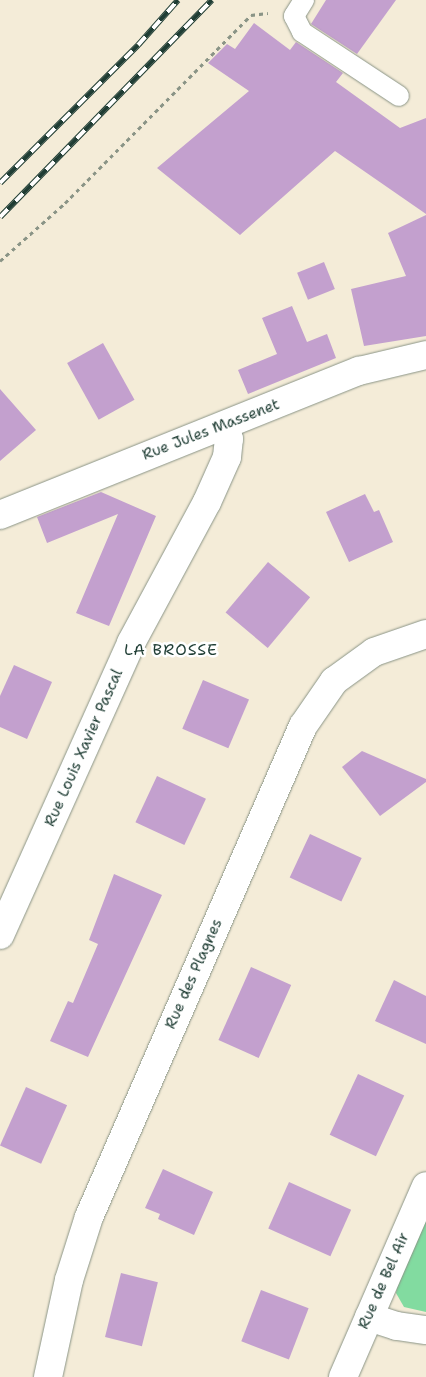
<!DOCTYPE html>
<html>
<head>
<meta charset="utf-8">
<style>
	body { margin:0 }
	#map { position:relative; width:426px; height:1377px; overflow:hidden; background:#f4ecd8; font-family:"Shantell Sans",sans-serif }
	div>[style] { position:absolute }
	.green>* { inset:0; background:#82dba0 }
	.building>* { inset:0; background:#c3a0ce; transform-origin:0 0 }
	.path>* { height:3px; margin-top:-1.5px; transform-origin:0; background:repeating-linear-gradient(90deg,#8a9486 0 4px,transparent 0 8px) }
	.roads { filter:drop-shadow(0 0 1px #8a9486) drop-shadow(0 0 1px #8a9486) }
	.lane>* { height:20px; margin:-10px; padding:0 10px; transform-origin:10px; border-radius:10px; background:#fff }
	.street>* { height:28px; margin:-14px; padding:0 14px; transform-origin:14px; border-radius:14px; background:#fff }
	.rail>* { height:5.5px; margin-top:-2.75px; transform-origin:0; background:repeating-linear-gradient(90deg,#fff 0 11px,#1f3d34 0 22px); box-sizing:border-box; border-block:1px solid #1f3d34 }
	span { translate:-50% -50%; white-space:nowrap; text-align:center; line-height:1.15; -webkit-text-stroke:5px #fff; paint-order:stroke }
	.street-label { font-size:15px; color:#1f3d34 }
	.neighbourhood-label { font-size:16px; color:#1f3d34; letter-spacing:1px }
</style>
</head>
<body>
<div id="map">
	<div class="green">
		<div style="clip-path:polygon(426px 1219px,426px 1312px,404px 1307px,396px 1293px,398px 1279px)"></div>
	</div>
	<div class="building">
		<div style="clip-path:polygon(326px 0,396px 0,357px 54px,311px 24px)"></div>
		<div style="clip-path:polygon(254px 23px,290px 50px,296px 42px,343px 73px,336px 82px,400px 128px,426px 118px,426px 214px,335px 151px,240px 235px,157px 168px,249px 91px,208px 63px,227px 44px,235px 49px)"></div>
		<div style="clip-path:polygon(426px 215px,426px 336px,364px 346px,351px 289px,406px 276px,388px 233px)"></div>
		<div style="left:324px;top:262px;width:29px;height:29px;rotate:68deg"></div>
		<div style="clip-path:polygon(292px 306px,307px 342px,327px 334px,336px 358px,248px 394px,238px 370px,277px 354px,262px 318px)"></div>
		<div style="left:103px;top:343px;width:65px;height:41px;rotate:61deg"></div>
		<div style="clip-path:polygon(0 389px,36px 430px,0 461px)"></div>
		<div style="clip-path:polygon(101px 492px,156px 516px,109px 626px,76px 613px,118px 514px,47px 543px,37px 517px)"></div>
		<div style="clip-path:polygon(365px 494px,374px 512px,379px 510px,393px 542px,349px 562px,326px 512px)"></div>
		<div style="left:268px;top:562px;width:55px;height:66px;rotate:40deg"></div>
		<div style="clip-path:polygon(14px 665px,52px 682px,27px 739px,0 727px,0 696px)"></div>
		<div style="left:203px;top:680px;width:50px;height:53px;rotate:23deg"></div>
		<div style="clip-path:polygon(362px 751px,426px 779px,426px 782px,380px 816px,342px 767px)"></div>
		<div style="left:157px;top:776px;width:54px;height:51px;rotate:25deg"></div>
		<div style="left:310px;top:834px;width:57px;height:48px;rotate:25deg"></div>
		<div style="clip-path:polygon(114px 874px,162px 895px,88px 1057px,50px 1041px,68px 1001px,73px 1003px,98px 944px,89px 940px)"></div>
		<div style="left:251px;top:967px;width:44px;height:80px;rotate:24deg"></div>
		<div style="clip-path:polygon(394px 980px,426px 996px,426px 1044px,375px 1021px)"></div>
		<div style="left:358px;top:1074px;width:51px;height:67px;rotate:25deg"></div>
		<div style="left:26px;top:1087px;width:45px;height:64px;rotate:24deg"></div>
		<div style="clip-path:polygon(163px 1169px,213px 1192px,194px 1235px,158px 1219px,160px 1214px,145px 1208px)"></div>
		<div style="left:289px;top:1182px;width:68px;height:51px;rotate:24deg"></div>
		<div style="left:121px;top:1273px;width:38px;height:66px;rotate:14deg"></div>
		<div style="left:261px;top:1290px;width:51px;height:55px;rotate:21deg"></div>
	</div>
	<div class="path">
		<div style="left:0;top:261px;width:87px;rotate:-41.7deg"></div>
		<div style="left:65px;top:203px;width:264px;rotate:-45.3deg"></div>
		<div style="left:251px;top:15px;width:17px;rotate:-7deg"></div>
	</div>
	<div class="roads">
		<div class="lane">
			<div style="left:304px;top:0;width:19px;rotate:122deg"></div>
			<div style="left:294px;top:16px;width:18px;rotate:63deg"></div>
			<div style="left:302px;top:32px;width:116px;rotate:33.4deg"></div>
		</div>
		<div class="street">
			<div style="left:0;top:515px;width:387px;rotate:-21.9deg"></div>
			<div style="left:359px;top:371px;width:69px;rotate:-13.4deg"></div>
			<div style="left:0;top:935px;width:320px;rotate:-65.8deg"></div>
			<div style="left:131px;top:643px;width:160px;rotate:-61.7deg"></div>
			<div style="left:207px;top:502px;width:49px;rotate:-66deg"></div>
			<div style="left:227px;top:457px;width:18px;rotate:-84deg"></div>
			<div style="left:229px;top:439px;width:13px;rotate:-113deg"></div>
			<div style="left:369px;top:1317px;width:29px;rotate:18deg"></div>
			<div style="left:397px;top:1326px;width:29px;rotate:8deg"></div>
			<div style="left:48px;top:1377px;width:99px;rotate:-77.8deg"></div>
			<div style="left:69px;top:1280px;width:66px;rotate:-72.4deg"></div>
			<div style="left:89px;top:1217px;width:536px;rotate:-66.45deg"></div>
			<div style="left:303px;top:726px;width:55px;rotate:-55.4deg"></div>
			<div style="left:334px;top:681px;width:49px;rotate:-35.9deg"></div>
			<div style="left:374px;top:652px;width:55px;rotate:-19.1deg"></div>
			<div style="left:343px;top:1377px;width:208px;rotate:-66.5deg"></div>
		</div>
	</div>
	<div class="rail">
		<div style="left:0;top:183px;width:195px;rotate:-45deg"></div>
		<div style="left:138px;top:45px;width:60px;rotate:-48.4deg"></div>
		<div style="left:0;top:217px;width:303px;rotate:-45.7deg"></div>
	</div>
	<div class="street-label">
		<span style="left:211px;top:430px;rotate:-21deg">Rue Jules Massenet</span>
		<span style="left:84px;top:748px;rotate:-66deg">Rue Louis Xavier Pascal</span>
		<span style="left:194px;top:974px;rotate:-66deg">Rue des Plagnes</span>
		<span style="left:384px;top:1281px;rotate:-66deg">Rue de Bel Air</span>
	</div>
	<div class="neighbourhood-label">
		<span style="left:171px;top:650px">LA BROSSE</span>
	</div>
</div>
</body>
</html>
